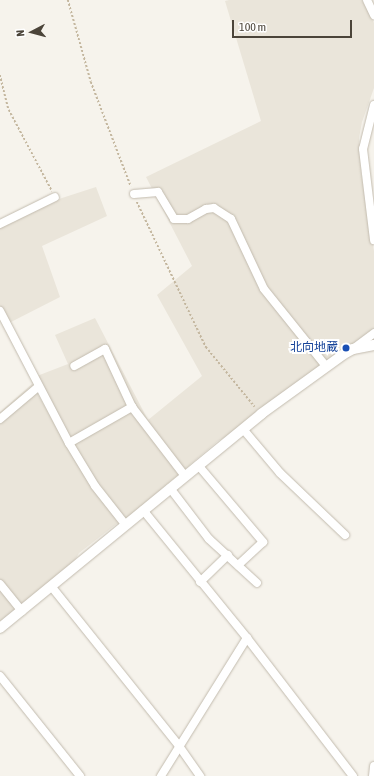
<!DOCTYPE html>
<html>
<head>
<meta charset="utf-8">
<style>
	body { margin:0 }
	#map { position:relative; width:374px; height:776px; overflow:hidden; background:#f6f3ec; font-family:"Asap Condensed","Noto Sans JP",sans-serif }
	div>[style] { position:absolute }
	.residential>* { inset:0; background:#eae5da }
	.path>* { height:1.5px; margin-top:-0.75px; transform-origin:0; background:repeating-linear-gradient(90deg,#c4b79f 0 2px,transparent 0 4px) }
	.roads { filter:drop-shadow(0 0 1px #c2bbae) drop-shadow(0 0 1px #c2bbae) }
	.minor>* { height:8px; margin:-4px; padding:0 4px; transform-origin:4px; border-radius:4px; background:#fff }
	.tertiary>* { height:10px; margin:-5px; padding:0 5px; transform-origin:5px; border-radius:5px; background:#fff }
	.dots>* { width:11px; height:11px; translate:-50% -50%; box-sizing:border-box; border:2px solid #fff; border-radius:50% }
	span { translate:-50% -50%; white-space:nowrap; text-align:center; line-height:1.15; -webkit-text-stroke:4px #fff; paint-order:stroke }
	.transit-label { font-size:12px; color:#164399 }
	.right { translate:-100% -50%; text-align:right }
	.north { position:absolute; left:12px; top:12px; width:40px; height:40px; -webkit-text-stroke:3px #fff; paint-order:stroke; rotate:264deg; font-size:11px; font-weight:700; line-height:16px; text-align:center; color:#4b4439 }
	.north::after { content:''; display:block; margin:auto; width:14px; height:18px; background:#4b4439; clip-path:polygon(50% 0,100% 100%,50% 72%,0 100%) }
	.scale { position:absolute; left:232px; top:20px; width:120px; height:18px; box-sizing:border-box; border:2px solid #4b4439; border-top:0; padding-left:5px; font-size:12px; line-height:14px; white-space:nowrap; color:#4b4439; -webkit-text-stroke:3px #fff; paint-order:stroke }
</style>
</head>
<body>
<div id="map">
	<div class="residential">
		<div style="clip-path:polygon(229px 0,362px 0,374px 23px,374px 88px,362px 122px,359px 138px,361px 173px,374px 251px,374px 329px,235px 432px,218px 441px,125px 520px,91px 475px,58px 419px,37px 376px,68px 364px,55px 335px,95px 318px,148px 420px,202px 376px,157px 295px,192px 266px,146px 177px,261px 121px,225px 1px)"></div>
		<div style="clip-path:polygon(96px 187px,107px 216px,42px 246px,60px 297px,9px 323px,0 306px,0 225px,62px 198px)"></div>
		<div style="clip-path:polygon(32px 384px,66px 444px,119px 522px,79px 553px,74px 562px,0 623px,0 412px)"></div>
	</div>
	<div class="path">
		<div style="left:68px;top:0;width:85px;rotate:74.3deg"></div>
		<div style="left:91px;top:82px;width:112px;rotate:69.1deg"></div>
		<div style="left:0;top:75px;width:36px;rotate:76deg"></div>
		<div style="left:9px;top:110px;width:92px;rotate:62deg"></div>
		<div style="left:137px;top:202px;width:161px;rotate:64.6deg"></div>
		<div style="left:206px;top:347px;width:77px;rotate:50.8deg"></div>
	</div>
	<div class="roads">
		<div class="minor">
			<div style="left:367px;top:0;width:17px;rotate:65deg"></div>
			<div style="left:374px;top:105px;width:45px;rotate:104deg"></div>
			<div style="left:363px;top:149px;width:92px;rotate:83.1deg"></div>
			<div style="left:134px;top:194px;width:24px;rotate:-5deg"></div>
			<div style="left:158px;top:192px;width:31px;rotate:59deg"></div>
			<div style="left:174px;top:219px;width:14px"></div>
			<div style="left:188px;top:219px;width:21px;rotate:-29deg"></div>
			<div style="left:206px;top:209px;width:8px;rotate:-7deg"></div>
			<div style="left:214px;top:208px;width:20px;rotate:33deg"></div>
			<div style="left:231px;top:219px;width:77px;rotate:64.8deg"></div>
			<div style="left:264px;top:289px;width:99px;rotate:51.2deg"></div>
			<div style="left:0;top:224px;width:61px;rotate:-26.1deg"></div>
			<div style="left:0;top:311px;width:149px;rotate:62.4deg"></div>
			<div style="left:69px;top:443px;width:50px;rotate:58.8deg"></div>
			<div style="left:95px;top:486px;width:48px;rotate:51.7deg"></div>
			<div style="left:353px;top:349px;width:26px;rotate:-37deg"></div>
			<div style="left:132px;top:407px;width:87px;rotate:52.5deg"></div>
			<div style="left:0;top:419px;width:50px;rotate:-40.1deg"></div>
			<div style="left:243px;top:429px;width:57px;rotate:49.9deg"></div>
			<div style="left:280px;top:473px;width:90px;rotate:43.6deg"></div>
			<div style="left:69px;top:443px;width:73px;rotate:-29.7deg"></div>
			<div style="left:132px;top:407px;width:64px;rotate:-115deg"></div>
			<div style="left:105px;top:349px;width:35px;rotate:151deg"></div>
			<div style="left:198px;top:465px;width:101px;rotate:49.8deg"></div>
			<div style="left:263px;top:542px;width:34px;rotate:137deg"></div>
			<div style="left:170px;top:488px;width:64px;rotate:52.6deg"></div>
			<div style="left:209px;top:539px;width:65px;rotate:42.5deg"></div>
			<div style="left:143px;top:510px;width:165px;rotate:50.9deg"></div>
			<div style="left:247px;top:638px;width:174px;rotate:52.5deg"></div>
			<div style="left:200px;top:582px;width:39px;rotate:-44deg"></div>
			<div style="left:0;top:584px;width:35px;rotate:51deg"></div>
			<div style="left:51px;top:586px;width:205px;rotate:51.3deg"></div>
			<div style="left:179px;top:746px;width:37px;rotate:55deg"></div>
			<div style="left:0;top:676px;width:128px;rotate:51.3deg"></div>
			<div style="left:161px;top:776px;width:163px;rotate:-58.1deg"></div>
			<div style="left:373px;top:776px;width:10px;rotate:-84deg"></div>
		</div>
		<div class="tertiary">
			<div style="left:0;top:628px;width:338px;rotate:-39.3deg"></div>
			<div style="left:261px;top:414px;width:102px;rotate:-35.9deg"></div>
			<div style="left:344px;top:354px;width:10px;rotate:-29deg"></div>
			<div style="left:353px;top:349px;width:21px;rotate:-11deg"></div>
		</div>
	</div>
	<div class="dots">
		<div style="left:346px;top:348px;background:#1a4fb4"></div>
	</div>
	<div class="transit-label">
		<span class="right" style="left:338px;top:348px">北向地蔵</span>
	</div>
	<div class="north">N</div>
	<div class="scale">100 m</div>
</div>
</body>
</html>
